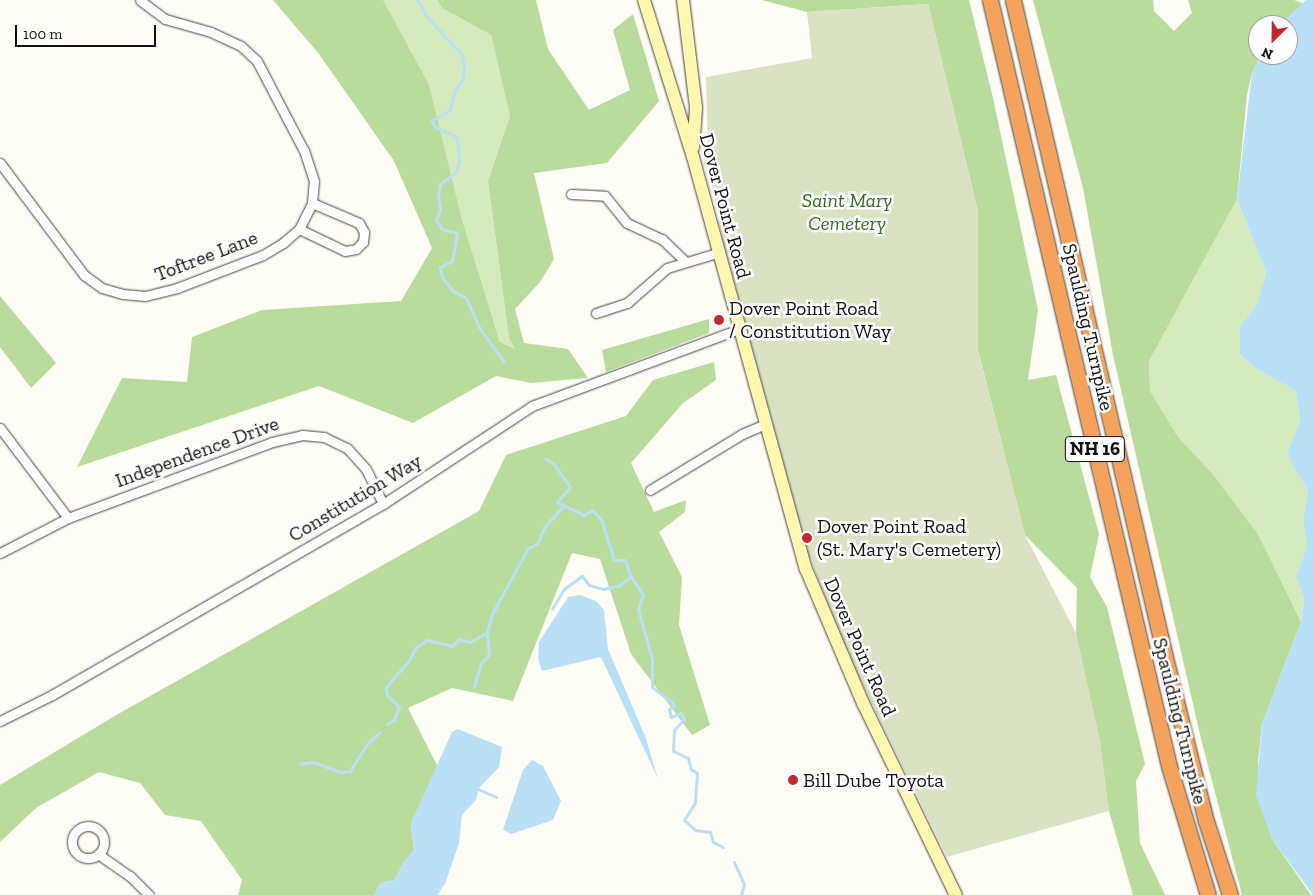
<!DOCTYPE html>
<html>
<head>
<meta charset="utf-8">
<style>
	body { margin:0 }
	#map { position:relative; width:1313px; height:895px; overflow:hidden; background:#fffdf5; font-family:"Zilla Slab",serif }
	div>[style] { position:absolute }
	.green>* { inset:0; background:#d5ebbd }
	.forest>* { inset:0; background:#b9dc9c }
	.cemetery>* { inset:0; background:#d9e3c4 }
	.water>* { inset:0; background:#b9e0f7 }
	.stream>* { height:3px; margin:-1.5px; padding:0 1.5px; transform-origin:1.5px; border-radius:1.5px; background:#b9e0f7 }
	.roads { filter:drop-shadow(0 0 1px #444) drop-shadow(0 0 1px #444) }
	.street>* { height:9px; margin:-4.5px; padding:0 4.5px; transform-origin:4.5px; border-radius:4.5px; background:#fff }
	.street>.ring { margin:-4.5px; padding:0; box-sizing:content-box; background:none; border:9px solid #fff; border-radius:50% }
	.secondary>* { height:12px; margin:-6px; padding:0 6px; transform-origin:6px; border-radius:6px; background:#fff6b0 }
	.highway>* { height:15px; margin:-7.5px; padding:0 7.5px; transform-origin:7.5px; border-radius:7.5px; background:#f5a25d }
	.dots>* { width:14px; height:14px; translate:-50% -50%; box-sizing:border-box; border:2px solid #fff; border-radius:50% }
	span { translate:-50% -50%; white-space:nowrap; text-align:center; line-height:1.15; -webkit-text-stroke:5px #fff; paint-order:stroke }
	.shield-label span { padding:1px 4px; background:#fff; border:1px solid; border-radius:4px; -webkit-text-stroke-width:0 }
	.shield-label { font-size:19px; color:#111; font-weight:700 }
	.park-label { font-size:20px; color:#2f6b1f; font-style:italic }
	.street-label { font-size:20px; color:#111 }
	.poi-label { font-size:20px; color:#111 }
	.left { translate:0 -50%; text-align:left }
	.north { position:absolute; left:1248px; top:15px; width:50px; height:50px; box-sizing:border-box; background:#fff; border:1px solid #a0a0a0; border-radius:50%; rotate:203deg; font-size:14px; font-weight:700; line-height:20px; text-align:center; color:#111 }
	.north::after { content:''; display:block; margin:auto; width:18px; height:22px; background:#c4262e; clip-path:polygon(50% 0,100% 100%,50% 72%,0 100%) }
	.scale { position:absolute; left:15px; top:25px; width:141px; height:22px; box-sizing:border-box; border:2px solid #111; border-top:0; padding-left:6px; font-size:15px; line-height:18px; white-space:nowrap; color:#111; -webkit-text-stroke:4px #fff; paint-order:stroke }
</style>
</head>
<body>
<div id="map">
	<div class="green">
		<div style="clip-path:polygon(383px 0,437px 0,442px 8px,491px 35px,510px 116px,488px 181px,509px 338px,516px 350px,500px 342px,461px 216px)"></div>
		<div style="clip-path:polygon(1237px 199px,1266px 272px,1257px 304px,1239px 327px,1240px 354px,1255px 368px,1296px 391px,1300px 420px,1287px 454px,1308px 492px,1303px 521px,1307px 546px,1296px 576px,1304px 599px,1301px 622px,1258px 534px,1212px 473px,1178px 437px,1150px 391px,1149px 361px)"></div>
	</div>
	<div class="forest">
		<div style="clip-path:polygon(273px 0,383px 0,429px 85px,461px 216px,500px 342px,515px 349px,509px 338px,488px 181px,510px 116px,491px 35px,442px 8px,437px 0,536px 0,548px 49px,589px 110px,630px 90px,613px 30px,633px 14px,659px 101px,607px 163px,534px 173px,554px 259px,540px 282px,515px 309px,524px 343px,568px 349px,588px 378px,531px 383px,496px 376px,413px 423px,319px 386px,77px 467px,122px 378px,187px 382px,192px 337px,262px 310px,401px 301px,432px 248px,394px 161px,319px 54px)"></div>
		<div style="clip-path:polygon(762px 0,969px 0,993px 98px,1038px 310px,1028px 380px,1056px 375px,1099px 534px,1090px 577px,1107px 607px,1145px 764px,1136px 781px,1140px 843px,1165px 895px,1133px 895px,1109px 811px,1076px 633px,1077px 588px,1025px 535px,978px 350px,978px 212px,928px 4px,807px 12px)"></div>
		<div style="clip-path:polygon(1033px 0,1153px 0,1154px 11px,1174px 31px,1192px 13px,1188px 0,1294px 0,1305px 4px,1279px 25px,1258px 25px,1258px 55px,1261px 55px,1252px 73px,1247px 95px,1237px 199px,1149px 361px,1150px 391px,1178px 437px,1212px 473px,1258px 534px,1301px 622px,1262px 724px,1258px 762px,1272px 839px,1311px 895px,1242px 895px,1201px 739px,1113px 355px,1083px 188px)"></div>
		<div style="clip-path:polygon(0 296px,56px 363px,31px 388px,0 347px)"></div>
		<div style="clip-path:polygon(709px 319px,709px 333px,606px 372px,602px 350px)"></div>
		<div style="clip-path:polygon(714px 362px,716px 380px,683px 403px,631px 463px,654px 512px,686px 500px,685px 512px,659px 532px,682px 577px,679px 625px,710px 725px,692px 735px,631px 654px,600px 559px,572px 553px,513px 701px,452px 688px,408px 708px,438px 767px,411px 823px,414px 850px,403px 863px,395px 880px,381px 883px,374px 895px,238px 895px,242px 880px,201px 821px,165px 815px,140px 783px,99px 772px,36px 808px,0 842px,0 785px,118px 714px,479px 511px,506px 455px,626px 416px,653px 380px)"></div>
	</div>
	<div class="cemetery">
		<div style="clip-path:polygon(928px 4px,978px 212px,978px 350px,1025px 535px,1076px 633px,1100px 740px,1109px 811px,947px 857px,849px 657px,808px 553px,722px 237px,708px 164px,706px 77px,812px 58px,807px 12px)"></div>
	</div>
	<div class="water">
		<div style="clip-path:polygon(1306px 0,1313px 0,1313px 895px,1272px 839px,1256px 795px,1262px 724px,1301px 622px,1304px 599px,1296px 576px,1307px 546px,1303px 521px,1308px 492px,1287px 454px,1300px 420px,1296px 391px,1255px 368px,1240px 354px,1239px 327px,1257px 304px,1266px 272px,1237px 199px,1252px 73px,1261px 55px,1288px 55px,1288px 25px,1279px 25px)"></div>
		<div style="clip-path:polygon(580px 595px,596px 601px,604px 610px,608px 649px,645px 736px,658px 779px,601px 657px,542px 671px,538px 659px,539px 642px,568px 597px)"></div>
		<div style="clip-path:polygon(458px 729px,502px 747px,499px 767px,479px 788px,476px 800px,462px 815px,459px 843px,445px 884px,437px 895px,374px 895px,381px 883px,395px 880px,403px 863px,414px 850px,411px 823px,452px 732px)"></div>
		<div style="clip-path:polygon(532px 760px,543px 766px,561px 801px,553px 820px,511px 834px,503px 830px,523px 770px)"></div>
	</div>
	<div class="stream">
		<div style="left:417px;top:0;width:21px;rotate:59deg"></div>
		<div style="left:428px;top:18px;width:50px;rotate:47.4deg"></div>
		<div style="left:462px;top:55px;width:11px;rotate:80deg"></div>
		<div style="left:464px;top:66px;width:12px;rotate:95deg"></div>
		<div style="left:463px;top:78px;width:17px;rotate:123deg"></div>
		<div style="left:454px;top:92px;width:18px;rotate:103deg"></div>
		<div style="left:450px;top:110px;width:22px;rotate:150deg"></div>
		<div style="left:431px;top:121px;width:7px;rotate:56deg"></div>
		<div style="left:435px;top:127px;width:23px;rotate:25deg"></div>
		<div style="left:456px;top:137px;width:9px;rotate:77deg"></div>
		<div style="left:458px;top:146px;width:16px;rotate:86deg"></div>
		<div style="left:459px;top:162px;width:12px;rotate:110deg"></div>
		<div style="left:455px;top:173px;width:19px;rotate:144deg"></div>
		<div style="left:440px;top:184px;width:13px;rotate:99deg"></div>
		<div style="left:438px;top:197px;width:12px;rotate:81deg"></div>
		<div style="left:440px;top:209px;width:12px;rotate:110deg"></div>
		<div style="left:436px;top:220px;width:11px;rotate:56deg"></div>
		<div style="left:442px;top:229px;width:16px;rotate:15deg"></div>
		<div style="left:457px;top:233px;width:28px;rotate:100deg"></div>
		<div style="left:452px;top:261px;width:13px;rotate:153deg"></div>
		<div style="left:440px;top:267px;width:10px;rotate:79deg"></div>
		<div style="left:442px;top:277px;width:18px;rotate:52deg"></div>
		<div style="left:453px;top:291px;width:15px;rotate:28deg"></div>
		<div style="left:466px;top:298px;width:32px;rotate:66deg"></div>
		<div style="left:479px;top:327px;width:43px;rotate:54.5deg"></div>
		<div style="left:546px;top:459px;width:9px;rotate:32deg"></div>
		<div style="left:554px;top:464px;width:28px;rotate:55deg"></div>
		<div style="left:570px;top:487px;width:20px;rotate:131deg"></div>
		<div style="left:557px;top:502px;width:30px;rotate:26deg"></div>
		<div style="left:584px;top:515px;width:9px;rotate:-32deg"></div>
		<div style="left:592px;top:510px;width:13px;rotate:45deg"></div>
		<div style="left:601px;top:519px;width:43px;rotate:72.4deg"></div>
		<div style="left:614px;top:560px;width:11px"></div>
		<div style="left:625px;top:560px;width:18px;rotate:71deg"></div>
		<div style="left:631px;top:577px;width:21px;rotate:55deg"></div>
		<div style="left:643px;top:594px;width:16px;rotate:108deg"></div>
		<div style="left:638px;top:609px;width:52px;rotate:74.4deg"></div>
		<div style="left:652px;top:659px;width:28px;rotate:90deg"></div>
		<div style="left:652px;top:687px;width:25px;rotate:37deg"></div>
		<div style="left:672px;top:702px;width:4px;rotate:63deg"></div>
		<div style="left:674px;top:706px;width:6px;rotate:149deg"></div>
		<div style="left:669px;top:709px;width:8px;rotate:76deg"></div>
		<div style="left:671px;top:717px;width:11px;rotate:-22deg"></div>
		<div style="left:681px;top:713px;width:7px;rotate:63deg"></div>
		<div style="left:684px;top:719px;width:15px;rotate:132deg"></div>
		<div style="left:674px;top:730px;width:21px;rotate:93deg"></div>
		<div style="left:673px;top:751px;width:17px;rotate:25deg"></div>
		<div style="left:688px;top:758px;width:11px;rotate:75deg"></div>
		<div style="left:691px;top:769px;width:7px;rotate:34deg"></div>
		<div style="left:697px;top:773px;width:30px;rotate:94deg"></div>
		<div style="left:695px;top:803px;width:20px;rotate:123deg"></div>
		<div style="left:684px;top:820px;width:15px;rotate:42deg"></div>
		<div style="left:695px;top:830px;width:15px;rotate:8deg"></div>
		<div style="left:710px;top:832px;width:10px;rotate:73deg"></div>
		<div style="left:713px;top:842px;width:11px;rotate:27deg"></div>
		<div style="left:552px;top:609px;width:23px;rotate:-59deg"></div>
		<div style="left:564px;top:589px;width:22px;rotate:-36deg"></div>
		<div style="left:582px;top:576px;width:11px;rotate:52deg"></div>
		<div style="left:589px;top:585px;width:15px;rotate:16deg"></div>
		<div style="left:603px;top:589px;width:17px;rotate:-13deg"></div>
		<div style="left:620px;top:585px;width:13px;rotate:-39deg"></div>
		<div style="left:474px;top:687px;width:25px;rotate:-74deg"></div>
		<div style="left:481px;top:663px;width:11px;rotate:-45deg"></div>
		<div style="left:489px;top:655px;width:23px;rotate:-95deg"></div>
		<div style="left:387px;top:724px;width:8px;rotate:-30deg"></div>
		<div style="left:394px;top:720px;width:14px;rotate:-69deg"></div>
		<div style="left:399px;top:707px;width:17px;rotate:-135deg"></div>
		<div style="left:387px;top:695px;width:8px;rotate:-97deg"></div>
		<div style="left:386px;top:687px;width:33px;rotate:-49deg"></div>
		<div style="left:408px;top:662px;width:17px;rotate:-62deg"></div>
		<div style="left:416px;top:647px;width:13px;rotate:-32deg"></div>
		<div style="left:427px;top:640px;width:26px;rotate:13deg"></div>
		<div style="left:452px;top:646px;width:10px;rotate:-45deg"></div>
		<div style="left:459px;top:639px;width:11px;rotate:15deg"></div>
		<div style="left:470px;top:642px;width:20px;rotate:-30deg"></div>
		<div style="left:487px;top:632px;width:19px;rotate:-74deg"></div>
		<div style="left:492px;top:614px;width:75px;rotate:-61.4deg"></div>
		<div style="left:528px;top:548px;width:10px;rotate:-24deg"></div>
		<div style="left:537px;top:544px;width:17px;rotate:-66deg"></div>
		<div style="left:544px;top:528px;width:29px;rotate:-49deg"></div>
		<div style="left:300px;top:764px;width:13px;rotate:-9deg"></div>
		<div style="left:313px;top:762px;width:30px;rotate:20deg"></div>
		<div style="left:341px;top:772px;width:9px;rotate:-6deg"></div>
		<div style="left:350px;top:771px;width:31px;rotate:-58deg"></div>
		<div style="left:366px;top:745px;width:18px;rotate:-43deg"></div>
		<div style="left:478px;top:789px;width:20px;rotate:24deg"></div>
		<div style="left:734px;top:862px;width:24px;rotate:66deg"></div>
		<div style="left:744px;top:884px;width:11px;rotate:105deg"></div>
	</div>
	<div class="roads">
		<div class="street">
			<div style="left:0;top:163px;width:140px;rotate:53.1deg"></div>
			<div style="left:84px;top:275px;width:22px;rotate:36deg"></div>
			<div style="left:102px;top:288px;width:22px;rotate:16deg"></div>
			<div style="left:123px;top:294px;width:22px;rotate:5deg"></div>
			<div style="left:145px;top:296px;width:33px;rotate:-14deg"></div>
			<div style="left:177px;top:288px;width:92px;rotate:-21deg"></div>
			<div style="left:263px;top:255px;width:23px;rotate:-31deg"></div>
			<div style="left:283px;top:243px;width:21px;rotate:-41deg"></div>
			<div style="left:299px;top:229px;width:29px;rotate:-63deg"></div>
			<div style="left:312px;top:203px;width:22px;rotate:-85deg"></div>
			<div style="left:314px;top:181px;width:32px;rotate:-108deg"></div>
			<div style="left:304px;top:151px;width:102px;rotate:-117.6deg"></div>
			<div style="left:257px;top:61px;width:22px;rotate:-137deg"></div>
			<div style="left:241px;top:46px;width:33px;rotate:-155deg"></div>
			<div style="left:211px;top:32px;width:48px;rotate:-164.2deg"></div>
			<div style="left:165px;top:19px;width:31px;rotate:-143deg"></div>
			<div style="left:571px;top:194px;width:34px;rotate:3deg"></div>
			<div style="left:605px;top:196px;width:35px;rotate:51deg"></div>
			<div style="left:627px;top:223px;width:38px;rotate:25deg"></div>
			<div style="left:662px;top:239px;width:32px;rotate:44deg"></div>
			<div style="left:299px;top:229px;width:51px;rotate:25.6deg"></div>
			<div style="left:345px;top:251px;width:11px;rotate:-10deg"></div>
			<div style="left:356px;top:249px;width:10px;rotate:-45deg"></div>
			<div style="left:363px;top:242px;width:10px;rotate:-84deg"></div>
			<div style="left:364px;top:232px;width:10px;rotate:-119deg"></div>
			<div style="left:359px;top:223px;width:51px;rotate:-156.9deg"></div>
			<div style="left:596px;top:313px;width:33px;rotate:-18deg"></div>
			<div style="left:627px;top:303px;width:53px;rotate:-41.2deg"></div>
			<div style="left:667px;top:268px;width:52px;rotate:-16.7deg"></div>
			<div style="left:0;top:428px;width:113px;rotate:52.9deg"></div>
			<div style="left:650px;top:490px;width:108px;rotate:-31.3deg"></div>
			<div style="left:742px;top:434px;width:25px;rotate:-23deg"></div>
			<div style="left:0;top:553px;width:76px;rotate:-27.2deg"></div>
			<div style="left:68px;top:518px;width:218px;rotate:-20.4deg"></div>
			<div style="left:272px;top:442px;width:31px;rotate:-13deg"></div>
			<div style="left:302px;top:435px;width:22px;rotate:5deg"></div>
			<div style="left:324px;top:437px;width:25px;rotate:26deg"></div>
			<div style="left:347px;top:448px;width:28px;rotate:48deg"></div>
			<div style="left:366px;top:469px;width:39px;rotate:64deg"></div>
			<div style="left:0;top:721px;width:58px;rotate:-26.6deg"></div>
			<div style="left:52px;top:695px;width:382px;rotate:-30deg"></div>
			<div style="left:383px;top:504px;width:178px;rotate:-33.3deg"></div>
			<div style="left:532px;top:406px;width:221px;rotate:-20.4deg"></div>
			<div class="ring" style="left:72px;top:826px;width:23px;height:23px"></div>
			<div style="left:98px;top:854px;width:39px;rotate:35deg"></div>
			<div style="left:130px;top:876px;width:27px;rotate:45deg"></div>
		</div>
		<div class="secondary">
			<div style="left:644px;top:0;width:164px;rotate:72.7deg"></div>
			<div style="left:693px;top:157px;width:427px;rotate:74.7deg"></div>
			<div style="left:806px;top:569px;width:146px;rotate:67deg"></div>
			<div style="left:863px;top:703px;width:213px;rotate:64.2deg"></div>
			<div style="left:683px;top:0;width:109px;rotate:83.1deg"></div>
			<div style="left:696px;top:108px;width:39px;rotate:94deg"></div>
		</div>
		<div class="highway">
			<div style="left:990px;top:0;width:787px;rotate:76.85deg"></div>
			<div style="left:1169px;top:766px;width:135px;rotate:73.2deg"></div>
			<div style="left:1013px;top:0;width:674px;rotate:76.97deg"></div>
			<div style="left:1165px;top:657px;width:169px;rotate:76deg"></div>
			<div style="left:1206px;top:821px;width:78px;rotate:72deg"></div>
		</div>
	</div>
	<div class="dots">
		<div style="left:719px;top:320px;background:#c4262e"></div>
		<div style="left:807px;top:538px;background:#c4262e"></div>
		<div style="left:793px;top:780px;background:#c4262e"></div>
	</div>
	<div class="shield-label">
		<span style="left:1095px;top:449px">NH 16</span>
	</div>
	<div class="park-label">
		<span style="left:847px;top:212px">Saint Mary<br>Cemetery</span>
	</div>
	<div class="street-label">
		<span style="left:725px;top:206px;rotate:75deg">Dover Point Road</span>
		<span style="left:206px;top:256px;rotate:-21deg">Toftree Lane</span>
		<span style="left:1088px;top:327px;rotate:77deg">Spaulding Turnpike</span>
		<span style="left:197px;top:452px;rotate:-20deg">Independence Drive</span>
		<span style="left:355px;top:498px;rotate:-31deg">Constitution Way</span>
		<span style="left:860px;top:647px;rotate:66deg">Dover Point Road</span>
		<span style="left:1180px;top:721px;rotate:76deg">Spaulding Turnpike</span>
	</div>
	<div class="poi-label">
		<span class="left" style="left:729px;top:320px">Dover Point Road<br>/ Constitution Way</span>
		<span class="left" style="left:817px;top:538px">Dover Point Road<br>(St. Mary's Cemetery)</span>
		<span class="left" style="left:803px;top:780px">Bill Dube Toyota</span>
	</div>
	<div class="north">N</div>
	<div class="scale">100 m</div>
</div>
</body>
</html>
